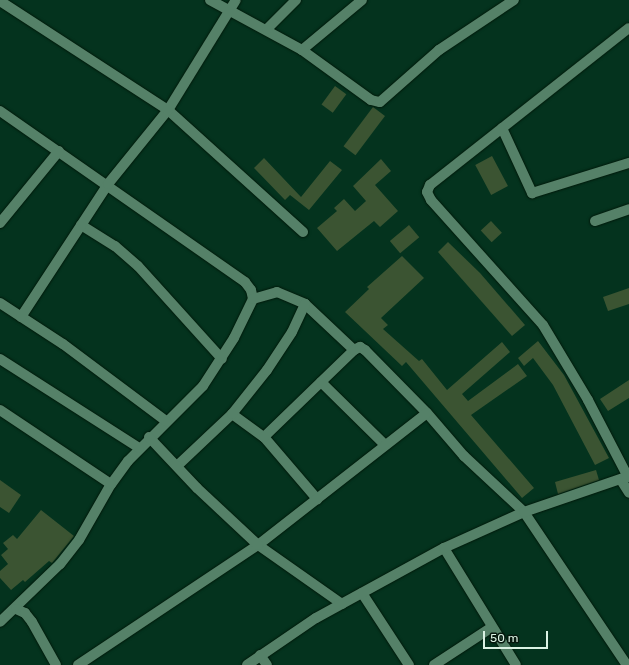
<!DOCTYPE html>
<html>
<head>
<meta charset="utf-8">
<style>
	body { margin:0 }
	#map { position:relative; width:629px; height:665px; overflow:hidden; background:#04331e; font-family:Rubik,sans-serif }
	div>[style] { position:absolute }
	.building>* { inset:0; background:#3b5432; transform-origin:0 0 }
	.roads { filter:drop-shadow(0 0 1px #00190a) drop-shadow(0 0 1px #00190a) }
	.minor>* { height:10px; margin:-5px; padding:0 5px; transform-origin:5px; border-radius:5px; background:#558168 }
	span { translate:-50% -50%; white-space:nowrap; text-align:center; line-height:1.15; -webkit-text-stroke:4px #05170d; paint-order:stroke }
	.scale { position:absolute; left:483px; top:631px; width:65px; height:18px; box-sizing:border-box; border:2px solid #daf2e3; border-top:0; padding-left:5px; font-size:12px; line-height:14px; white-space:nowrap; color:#daf2e3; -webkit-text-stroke:3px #05170d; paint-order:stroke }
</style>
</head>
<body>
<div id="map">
	<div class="building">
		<div style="left:335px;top:86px;width:14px;height:23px;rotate:36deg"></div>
		<div style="left:373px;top:107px;width:15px;height:49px;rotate:37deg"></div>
		<div style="left:492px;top:156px;width:34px;height:19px;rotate:62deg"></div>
		<div style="clip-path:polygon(264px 158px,301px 197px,330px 161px,342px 170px,309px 210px,290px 195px,285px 200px,254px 168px)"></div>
		<div style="clip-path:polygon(381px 159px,391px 171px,375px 185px,398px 211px,380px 227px,374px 221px,337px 251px,317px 228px,337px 211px,334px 208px,344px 199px,355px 211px,366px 201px,353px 186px)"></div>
		<div style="left:491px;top:221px;width:16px;height:14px;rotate:47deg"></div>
		<div style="left:409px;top:225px;width:16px;height:25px;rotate:50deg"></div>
		<div style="clip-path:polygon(448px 242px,480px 273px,525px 325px,512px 336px,438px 252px)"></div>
		<div style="clip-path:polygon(402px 256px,424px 278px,381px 318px,388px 325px,383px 329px,419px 361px,422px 359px,447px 390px,502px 342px,510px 352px,462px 394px,468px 401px,518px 364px,527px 376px,471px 415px,534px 488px,522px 498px,406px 362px,402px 366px,345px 312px,369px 289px,367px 287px)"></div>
		<div style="clip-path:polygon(629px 288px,629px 304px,608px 311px,603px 297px)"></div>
		<div style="clip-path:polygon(538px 341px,564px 375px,609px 458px,595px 465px,553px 385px,533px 358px,524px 366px,518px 358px)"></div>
		<div style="clip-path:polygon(629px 380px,629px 398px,608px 411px,600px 399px)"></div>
		<div style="clip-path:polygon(596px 470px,599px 480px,558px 494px,555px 482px)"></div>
		<div style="clip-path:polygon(0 480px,21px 495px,9px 513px,0 507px)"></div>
		<div style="clip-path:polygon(41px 510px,74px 536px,52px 563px,49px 561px,25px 582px,23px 580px,11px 590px,0 578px,0 571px,8px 564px,1px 555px,8px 549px,3px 543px,13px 535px,17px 539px)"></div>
	</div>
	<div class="roads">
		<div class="minor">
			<div style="left:210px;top:0;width:105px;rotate:28.5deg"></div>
			<div style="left:302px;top:50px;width:85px;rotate:35.9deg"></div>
			<div style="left:371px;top:100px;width:9px;rotate:13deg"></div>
			<div style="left:380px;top:102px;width:79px;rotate:-41.4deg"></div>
			<div style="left:439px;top:50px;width:90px;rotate:-33.7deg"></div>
			<div style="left:0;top:1px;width:200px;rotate:33deg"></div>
			<div style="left:168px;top:110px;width:182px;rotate:42.1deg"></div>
			<div style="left:267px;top:29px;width:41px;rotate:-45deg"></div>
			<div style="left:302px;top:50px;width:78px;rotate:-39.8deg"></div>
			<div style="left:0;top:111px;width:299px;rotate:34.9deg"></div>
			<div style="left:245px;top:282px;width:10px;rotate:53deg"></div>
			<div style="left:251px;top:290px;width:9px;rotate:77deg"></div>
			<div style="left:253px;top:299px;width:43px;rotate:116deg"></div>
			<div style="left:234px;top:338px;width:57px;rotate:122.9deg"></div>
			<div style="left:203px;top:386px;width:106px;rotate:135deg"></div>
			<div style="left:128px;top:461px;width:29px;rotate:126deg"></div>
			<div style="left:111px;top:484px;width:64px;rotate:119.7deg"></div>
			<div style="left:79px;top:540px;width:31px;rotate:128deg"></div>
			<div style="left:60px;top:564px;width:83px;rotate:136deg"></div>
			<div style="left:502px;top:128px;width:72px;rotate:65.2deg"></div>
			<div style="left:532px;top:193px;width:102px;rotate:-17.2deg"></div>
			<div style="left:595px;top:221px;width:36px;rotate:-19deg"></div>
			<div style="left:0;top:223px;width:93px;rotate:-50.7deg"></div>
			<div style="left:81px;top:225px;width:40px;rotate:32deg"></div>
			<div style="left:115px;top:246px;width:30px;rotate:41deg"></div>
			<div style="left:138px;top:266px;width:125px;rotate:47.9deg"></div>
			<div style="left:253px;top:299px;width:25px;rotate:-16deg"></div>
			<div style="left:277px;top:292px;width:30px;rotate:23deg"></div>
			<div style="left:305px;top:304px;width:67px;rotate:43.2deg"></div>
			<div style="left:0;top:303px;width:75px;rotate:33.1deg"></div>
			<div style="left:63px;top:344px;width:129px;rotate:36.8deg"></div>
			<div style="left:21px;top:317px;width:159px;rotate:-56.8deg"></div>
			<div style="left:108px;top:184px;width:95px;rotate:-51deg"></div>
			<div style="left:168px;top:110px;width:129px;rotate:-58.3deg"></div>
			<div style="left:0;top:359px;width:165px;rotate:32.6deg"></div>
			<div style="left:321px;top:382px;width:90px;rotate:44.5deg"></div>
			<div style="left:0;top:410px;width:133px;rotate:33.7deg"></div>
			<div style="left:232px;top:414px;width:39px;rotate:36deg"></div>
			<div style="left:264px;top:437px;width:82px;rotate:49.5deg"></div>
			<div style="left:264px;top:437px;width:125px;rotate:-44deg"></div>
			<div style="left:354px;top:350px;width:7px;rotate:-27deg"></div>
			<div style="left:360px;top:347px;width:6px;rotate:31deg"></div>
			<div style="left:365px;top:350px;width:88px;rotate:45.5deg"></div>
			<div style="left:427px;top:413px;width:57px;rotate:49.3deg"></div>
			<div style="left:464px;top:456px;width:82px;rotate:43deg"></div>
			<div style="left:524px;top:512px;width:184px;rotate:56.1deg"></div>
			<div style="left:177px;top:466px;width:76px;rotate:-43.4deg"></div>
			<div style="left:232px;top:414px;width:56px;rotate:-51.5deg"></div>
			<div style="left:267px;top:370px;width:45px;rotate:-56.7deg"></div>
			<div style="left:292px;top:332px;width:31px;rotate:-65deg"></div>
			<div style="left:628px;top:477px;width:87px;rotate:-117.5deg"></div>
			<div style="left:588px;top:400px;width:87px;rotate:-121deg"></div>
			<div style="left:543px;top:325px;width:168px;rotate:-131.9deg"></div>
			<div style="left:431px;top:200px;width:9px;rotate:-117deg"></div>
			<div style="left:427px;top:192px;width:8px;rotate:-67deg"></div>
			<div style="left:430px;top:185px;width:253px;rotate:-38.3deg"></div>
			<div style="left:621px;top:480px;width:15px;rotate:58deg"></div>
			<div style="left:444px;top:548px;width:137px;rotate:58.4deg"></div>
			<div style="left:362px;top:593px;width:86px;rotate:56.9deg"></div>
			<div style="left:342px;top:604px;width:103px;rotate:-144.9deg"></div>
			<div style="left:258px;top:545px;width:214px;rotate:-38deg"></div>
			<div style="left:16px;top:609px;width:10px;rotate:24deg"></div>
			<div style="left:25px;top:613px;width:11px;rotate:52deg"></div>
			<div style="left:32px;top:622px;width:49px;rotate:60.8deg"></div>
			<div style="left:260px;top:655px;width:12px;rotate:55deg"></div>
			<div style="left:78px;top:665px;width:216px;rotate:-33.7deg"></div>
			<div style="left:258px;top:545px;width:83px;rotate:-136.9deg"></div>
			<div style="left:197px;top:488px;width:70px;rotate:-133.3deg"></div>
			<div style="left:247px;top:665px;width:83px;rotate:-34.3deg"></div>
			<div style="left:316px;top:618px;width:146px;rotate:-28.7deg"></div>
			<div style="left:444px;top:548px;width:88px;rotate:-24.2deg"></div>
			<div style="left:524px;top:512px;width:111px;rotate:-18.9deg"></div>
			<div style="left:434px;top:665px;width:69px;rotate:-33.2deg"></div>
		</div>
	</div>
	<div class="scale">50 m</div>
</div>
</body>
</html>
